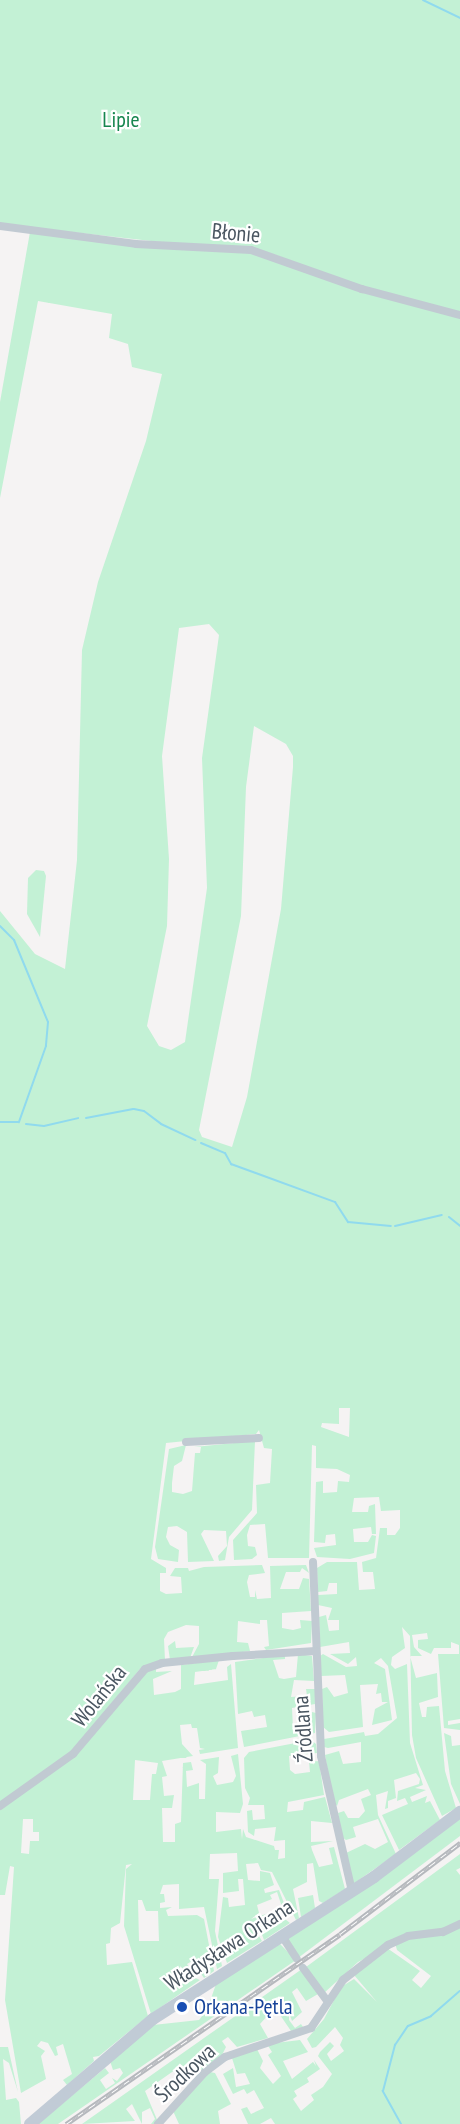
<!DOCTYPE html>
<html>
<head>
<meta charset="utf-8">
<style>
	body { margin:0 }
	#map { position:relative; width:460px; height:2124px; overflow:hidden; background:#f5f3f3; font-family:"PT Sans Narrow",sans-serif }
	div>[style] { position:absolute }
	.green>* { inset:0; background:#c3f1d5 }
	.stream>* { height:2px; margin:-1px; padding:0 1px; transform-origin:1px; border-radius:1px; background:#90daee }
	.street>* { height:8px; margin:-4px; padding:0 4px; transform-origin:4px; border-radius:4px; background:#c1cad2 }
	.secondary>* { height:12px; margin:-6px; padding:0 6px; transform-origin:6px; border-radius:6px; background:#c1cbd6 }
	.rail>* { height:4.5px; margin-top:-2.25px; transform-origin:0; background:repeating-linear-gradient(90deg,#fff 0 7px,#b5b8bd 0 14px); box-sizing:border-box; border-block:2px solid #b5b8bd }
	.dots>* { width:16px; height:16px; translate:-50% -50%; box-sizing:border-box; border:3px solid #fff; border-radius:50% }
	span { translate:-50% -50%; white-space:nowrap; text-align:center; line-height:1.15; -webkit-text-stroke:4.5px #fff; paint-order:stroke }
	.park-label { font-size:22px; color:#17864f }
	.street-label { font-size:22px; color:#4a5661 }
	.transit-label { font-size:22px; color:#164399 }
	.left { translate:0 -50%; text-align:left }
</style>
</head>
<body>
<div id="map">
	<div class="green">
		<div style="clip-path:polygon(0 0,460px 0,460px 314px,361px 288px,276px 255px,0 224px)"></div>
		<div style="clip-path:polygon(evenodd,30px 232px,250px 251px,460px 317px,460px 1719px,448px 1721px,448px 1725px,460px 1723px,460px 1730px,444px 1728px,438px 1654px,459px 1654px,459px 1645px,451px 1642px,451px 1648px,434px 1648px,431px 1654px,418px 1648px,418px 1640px,428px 1639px,427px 1633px,412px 1635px,414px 1647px,422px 1656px,410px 1656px,416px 1678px,437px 1673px,438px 1697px,419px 1703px,422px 1717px,426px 1717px,427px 1707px,439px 1706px,445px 1771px,456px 1808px,442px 1816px,416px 1758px,412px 1735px,410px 1636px,402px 1627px,405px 1648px,392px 1657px,391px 1665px,395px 1669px,407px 1664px,410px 1743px,423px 1785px,415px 1788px,426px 1790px,410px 1797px,412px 1802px,427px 1796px,425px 1803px,430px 1801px,440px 1820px,399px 1850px,382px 1815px,408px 1804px,405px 1798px,397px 1801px,398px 1791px,419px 1784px,420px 1779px,416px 1773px,394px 1780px,396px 1798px,388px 1801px,388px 1808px,385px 1809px,388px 1791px,376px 1795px,378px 1815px,396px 1854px,353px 1884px,346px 1853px,365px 1844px,375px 1849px,388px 1842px,378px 1819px,353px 1827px,356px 1837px,346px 1840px,342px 1837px,338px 1813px,344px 1811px,348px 1818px,359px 1818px,365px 1811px,361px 1799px,371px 1795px,368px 1789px,339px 1800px,337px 1806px,333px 1801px,325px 1755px,339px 1751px,343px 1764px,361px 1762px,361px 1742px,328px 1748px,324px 1747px,324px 1739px,364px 1732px,365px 1736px,378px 1734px,397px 1718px,388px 1666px,381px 1658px,374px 1663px,385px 1669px,392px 1720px,372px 1725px,375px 1709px,388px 1702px,382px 1702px,381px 1693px,376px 1694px,378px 1684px,360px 1685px,363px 1727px,329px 1732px,323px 1727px,322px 1689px,327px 1687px,334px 1697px,348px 1693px,345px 1675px,321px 1676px,320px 1656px,323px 1654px,346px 1667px,357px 1666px,356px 1657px,348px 1664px,330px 1654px,350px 1653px,349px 1642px,320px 1647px,319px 1617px,326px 1615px,329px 1631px,339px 1630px,339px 1620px,328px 1620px,332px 1608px,318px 1605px,318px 1595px,337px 1594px,337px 1583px,329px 1583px,327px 1591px,318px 1592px,317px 1568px,327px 1562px,357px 1562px,359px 1590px,375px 1589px,373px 1572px,363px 1572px,362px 1562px,376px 1558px,380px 1528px,387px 1528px,387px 1535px,395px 1535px,400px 1528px,400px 1510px,381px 1511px,379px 1497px,354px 1498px,352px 1512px,368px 1512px,369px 1506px,375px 1504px,376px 1534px,372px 1534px,371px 1527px,353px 1529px,354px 1542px,368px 1542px,372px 1535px,376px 1536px,374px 1553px,350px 1559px,317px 1557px,314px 1548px,336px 1545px,335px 1534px,326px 1535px,325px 1543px,314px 1542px,316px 1482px,323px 1481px,323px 1493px,337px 1492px,338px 1481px,349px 1482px,350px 1475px,337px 1469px,316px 1468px,316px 1446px,312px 1445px,309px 1558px,268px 1558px,265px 1524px,250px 1525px,247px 1535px,248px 1546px,255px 1547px,257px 1555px,252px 1559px,234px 1560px,233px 1540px,257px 1513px,256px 1485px,270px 1483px,272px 1449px,264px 1448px,259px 1430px,256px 1434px,166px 1443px,151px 1559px,166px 1568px,166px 1573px,160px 1573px,160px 1591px,166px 1594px,182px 1593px,181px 1577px,170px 1576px,175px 1568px,188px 1568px,189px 1571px,204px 1567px,262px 1565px,265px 1573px,249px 1575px,247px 1582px,250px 1597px,255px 1597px,255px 1590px,257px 1599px,271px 1598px,270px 1566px,306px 1565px,309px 1573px,302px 1568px,300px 1572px,286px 1572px,280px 1589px,299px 1589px,303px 1578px,309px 1579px,311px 1611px,282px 1613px,282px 1628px,293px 1630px,301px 1628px,300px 1620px,312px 1621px,311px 1643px,266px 1650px,264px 1647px,269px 1646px,267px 1620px,260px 1620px,260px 1624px,238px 1621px,237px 1642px,248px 1643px,250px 1651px,191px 1659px,199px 1644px,199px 1626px,186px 1625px,168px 1632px,164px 1639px,165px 1660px,140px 1669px,70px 1753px,0 1804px,0 911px,35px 954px,65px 969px,77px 860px,82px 650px,98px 582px,146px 441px,162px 374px,132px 367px,128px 344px,109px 338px,112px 314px,38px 301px,0 498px,0 402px,30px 232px,209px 624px,219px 635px,202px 758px,207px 888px,185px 1042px,171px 1050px,159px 1046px,147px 1026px,167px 926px,169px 859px,162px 756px,179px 628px,209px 624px,30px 232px,254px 726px,286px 744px,293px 756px,293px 767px,281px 909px,247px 1097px,232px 1147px,202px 1137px,199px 1130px,241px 916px,246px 787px,254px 726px,30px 232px,339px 1408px,350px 1408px,349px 1437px,321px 1427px,322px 1423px,339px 1424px,339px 1408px)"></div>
		<div style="clip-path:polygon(36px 870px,44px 871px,46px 876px,40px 937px,27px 914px,28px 878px)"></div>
		<div style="clip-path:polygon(255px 1441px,252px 1510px,229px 1537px,225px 1560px,219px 1561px,218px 1556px,227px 1546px,226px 1531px,204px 1530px,201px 1534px,214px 1561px,188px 1562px,187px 1532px,177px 1526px,168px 1527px,166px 1537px,170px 1545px,179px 1550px,178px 1562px,158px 1559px,155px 1547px,169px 1449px,186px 1445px,182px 1461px,174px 1466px,172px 1483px,172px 1492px,183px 1494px,192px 1491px,195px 1453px,200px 1453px,201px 1447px,194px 1447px)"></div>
		<div style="clip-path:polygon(175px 1641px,176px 1648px,194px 1647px,190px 1658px,170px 1660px,168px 1646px)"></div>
		<div style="clip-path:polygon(298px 1654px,312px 1656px,314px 1681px,294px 1680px,291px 1697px,307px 1696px,306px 1689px,315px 1689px,315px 1704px,292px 1708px,293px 1729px,306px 1725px,305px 1713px,312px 1712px,316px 1713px,315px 1733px,244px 1747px,241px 1731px,267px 1727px,265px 1715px,254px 1717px,252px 1711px,238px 1714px,235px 1662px,285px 1655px,285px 1659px,273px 1660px,279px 1678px,284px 1679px,296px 1677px)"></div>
		<div style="clip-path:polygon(evenodd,219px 1660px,216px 1669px,195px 1672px,194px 1685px,228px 1680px,227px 1667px,231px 1664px,238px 1748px,200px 1754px,199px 1750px,205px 1749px,200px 1748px,197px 1728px,192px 1728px,191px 1724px,180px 1725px,182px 1744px,193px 1756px,162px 1761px,167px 1776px,162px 1777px,164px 1796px,174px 1795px,172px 1808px,162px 1808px,163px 1842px,175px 1842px,175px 1824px,181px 1822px,183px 1763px,191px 1762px,193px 1770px,186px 1771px,187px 1787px,199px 1783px,199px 1799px,205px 1799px,206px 1764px,200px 1760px,219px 1757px,218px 1773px,213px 1776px,217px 1785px,233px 1782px,236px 1776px,231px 1756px,238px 1754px,243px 1804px,240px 1813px,216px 1812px,216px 1832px,241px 1829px,242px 1839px,243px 1829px,246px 1837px,274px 1846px,275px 1850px,279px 1850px,278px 1859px,285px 1858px,285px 1840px,274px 1841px,276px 1827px,255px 1829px,254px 1836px,248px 1832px,247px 1811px,252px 1810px,253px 1820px,265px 1819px,264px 1805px,248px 1805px,250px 1798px,245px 1788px,244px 1758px,249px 1752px,311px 1740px,316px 1744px,317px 1753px,289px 1756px,290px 1770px,295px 1774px,310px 1772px,309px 1762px,319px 1761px,324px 1795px,288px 1802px,287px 1812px,303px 1810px,304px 1802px,325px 1797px,332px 1823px,311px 1821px,311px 1842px,333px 1841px,311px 1846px,312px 1850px,319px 1867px,333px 1864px,329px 1848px,334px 1847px,345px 1889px,323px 1903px,319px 1901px,313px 1863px,307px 1864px,307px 1882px,293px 1889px,299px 1918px,296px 1920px,272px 1872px,261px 1870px,258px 1863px,246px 1864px,248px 1880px,260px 1881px,260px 1871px,270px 1873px,274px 1885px,264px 1889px,265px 1893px,279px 1890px,287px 1911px,283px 1910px,277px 1892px,270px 1895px,272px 1899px,257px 1905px,259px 1913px,251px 1919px,275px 1911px,290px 1923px,264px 1940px,261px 1932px,257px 1933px,262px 1941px,227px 1963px,218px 1937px,223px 1897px,228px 1898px,229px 1907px,245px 1905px,243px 1879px,238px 1879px,239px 1891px,223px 1893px,223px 1873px,238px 1871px,237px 1853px,210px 1854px,209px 1879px,219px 1879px,215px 1931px,222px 1966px,217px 1969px,204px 1907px,179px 1909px,179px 1884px,163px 1885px,160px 1894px,164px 1894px,165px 1902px,160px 1903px,160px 1908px,172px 1907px,166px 1910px,168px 1916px,197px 1915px,204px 1919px,214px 1971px,204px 1978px,192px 1961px,187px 1964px,194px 1974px,188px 1975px,200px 1980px,151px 2014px,124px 1926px,126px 1869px,132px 1864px,126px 1865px,120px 1923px,111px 1928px,110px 1943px,106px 1944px,107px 1965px,132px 1962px,148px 2016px,99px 2056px,93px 2057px,94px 2061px,67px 2085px,63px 2080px,72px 2074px,63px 2044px,56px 2047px,58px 2055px,55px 2056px,48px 2043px,41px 2041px,37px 2046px,45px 2051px,41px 2056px,46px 2079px,21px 2093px,5px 2000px,14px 1867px,10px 1866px,5px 1895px,0 1895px,0 1809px,63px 1763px,136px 1679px,156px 1666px,156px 1672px,172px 1671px,153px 1679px,154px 1695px,175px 1692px,181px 1689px,181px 1665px,219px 1660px,135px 1760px,158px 1763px,156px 1774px,152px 1774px,150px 1800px,133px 1800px,135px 1760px,219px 1660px,23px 1819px,33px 1819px,33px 1832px,39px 1832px,39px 1841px,30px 1841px,29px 1854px,21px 1853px,23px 1819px,219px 1660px,138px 1900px,142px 1900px,146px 1911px,158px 1911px,159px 1941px,139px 1941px,138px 1900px)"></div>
		<div style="clip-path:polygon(444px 1733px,451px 1736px,452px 1746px,460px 1745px,460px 1804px,451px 1784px)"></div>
		<div style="clip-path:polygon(460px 1816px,460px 1836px,298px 1958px,287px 1941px,288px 1937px)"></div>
		<div style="clip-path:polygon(460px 1854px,460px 1868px,456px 1870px,460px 1875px,460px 1921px,445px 1929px,416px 1933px,358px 1962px,324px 1993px,306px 1967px)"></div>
		<div style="clip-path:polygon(313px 1895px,315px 1908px,301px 1917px,298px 1898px)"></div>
		<div style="clip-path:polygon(460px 1927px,460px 2124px,275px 2124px,271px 2118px,260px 2124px,248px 2124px,241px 2109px,247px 2107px,251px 2114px,264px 2108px,254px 2090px,247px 2094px,244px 2089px,233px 2094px,223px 2074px,233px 2068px,236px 2087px,250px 2084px,245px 2073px,237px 2074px,232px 2058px,256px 2047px,263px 2061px,260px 2068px,273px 2084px,281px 2076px,268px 2055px,272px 2052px,267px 2044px,300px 2040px,308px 2052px,283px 2061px,292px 2079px,313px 2062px,316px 2066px,314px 2060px,320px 2069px,307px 2078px,309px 2082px,294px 2091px,297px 2096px,293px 2099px,301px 2111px,314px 2100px,311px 2095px,323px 2087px,332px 2074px,318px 2056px,320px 2052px,330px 2042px,334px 2046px,327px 2054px,331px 2061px,344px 2051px,340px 2045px,343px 2038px,335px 2027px,316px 2047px,312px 2048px,307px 2039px,324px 2019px,341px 1987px,354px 1979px,377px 2002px,354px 1975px,387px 1948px,420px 1971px,412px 1980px,421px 1988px,431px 1976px,397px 1950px,395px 1943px)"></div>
		<div style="clip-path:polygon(280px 1944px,296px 1960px,58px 2124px,38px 2124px,105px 2068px,109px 2073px,100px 2080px,106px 2089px,115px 2083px,112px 2078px,117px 2081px,123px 2073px,120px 2068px,113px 2070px,110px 2061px,153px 2025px,199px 2020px,207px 2010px,216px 1984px)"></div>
		<div style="clip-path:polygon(302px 1969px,318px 1994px,306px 2001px,297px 1988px,292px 1992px,302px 2012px,292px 2021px,289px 2013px,289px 2020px,295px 2028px,301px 2024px,303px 2027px,291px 2031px,278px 2012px,269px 2014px,260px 2024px,268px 2038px,237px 2047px,228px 2037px,222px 2041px,226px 2047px,222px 2055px,231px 2051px,190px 2080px,182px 2065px,145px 2091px,158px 2122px,156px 2124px,151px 2124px,155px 2119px,150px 2108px,142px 2112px,142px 2124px,132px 2104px,126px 2109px,135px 2121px,82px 2124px)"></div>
		<div style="clip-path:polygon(0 2047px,8px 2047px,18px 2092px,9px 2063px,3px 2059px,6px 2100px,16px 2098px,19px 2102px,21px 2124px,0 2124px)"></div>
		<div style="clip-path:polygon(210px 2072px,215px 2073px,231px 2104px,218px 2111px,220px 2124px,179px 2124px,173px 2111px)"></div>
	</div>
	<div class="stream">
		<div style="left:423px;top:0;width:41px;rotate:25.9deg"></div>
		<div style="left:0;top:926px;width:20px;rotate:45deg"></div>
		<div style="left:14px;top:940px;width:89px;rotate:67.5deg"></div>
		<div style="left:48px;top:1022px;width:24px;rotate:95deg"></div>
		<div style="left:46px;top:1046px;width:81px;rotate:109.6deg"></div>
		<div style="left:134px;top:1109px;width:10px;rotate:11deg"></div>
		<div style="left:144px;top:1111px;width:21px;rotate:37deg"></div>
		<div style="left:161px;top:1124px;width:38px;rotate:25deg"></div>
		<div style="left:86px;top:1118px;width:48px;rotate:-10.8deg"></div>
		<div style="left:0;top:1122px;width:18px"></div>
		<div style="left:26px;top:1124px;width:18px;rotate:6deg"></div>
		<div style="left:44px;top:1126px;width:35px;rotate:-13deg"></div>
		<div style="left:201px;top:1143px;width:26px;rotate:23deg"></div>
		<div style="left:225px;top:1153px;width:13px;rotate:61deg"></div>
		<div style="left:231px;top:1164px;width:111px;rotate:20.1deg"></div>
		<div style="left:335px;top:1202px;width:24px;rotate:57deg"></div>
		<div style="left:348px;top:1222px;width:43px;rotate:5.3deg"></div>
		<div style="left:449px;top:1217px;width:14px;rotate:39deg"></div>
		<div style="left:395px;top:1226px;width:48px;rotate:-13.2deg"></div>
		<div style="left:401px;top:2124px;width:38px;rotate:-119deg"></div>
		<div style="left:383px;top:2091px;width:48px;rotate:-75.4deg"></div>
		<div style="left:395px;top:2045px;width:23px;rotate:-56deg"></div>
		<div style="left:408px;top:2026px;width:25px;rotate:-23deg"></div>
		<div style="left:431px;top:2016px;width:38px;rotate:-41deg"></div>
	</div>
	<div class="street">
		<div style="left:0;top:226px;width:137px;rotate:7.5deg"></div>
		<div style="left:136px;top:244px;width:115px;rotate:3deg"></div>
		<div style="left:251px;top:250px;width:118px;rotate:19.4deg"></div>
		<div style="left:362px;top:289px;width:101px;rotate:14.9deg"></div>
		<div style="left:186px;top:1442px;width:73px;rotate:-3.1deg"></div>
		<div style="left:313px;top:1562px;width:194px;rotate:87.6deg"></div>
		<div style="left:321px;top:1756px;width:139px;rotate:77.1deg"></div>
		<div style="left:0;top:1806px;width:90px;rotate:-35.5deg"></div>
		<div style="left:73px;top:1754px;width:111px;rotate:-49.7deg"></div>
		<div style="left:145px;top:1669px;width:18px;rotate:-19deg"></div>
		<div style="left:162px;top:1663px;width:71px;rotate:-5.6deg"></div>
		<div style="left:233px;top:1656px;width:83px;rotate:-3.4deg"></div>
		<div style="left:282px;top:1936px;width:27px;rotate:57deg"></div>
		<div style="left:303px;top:1968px;width:42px;rotate:53.7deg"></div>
		<div style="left:158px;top:2124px;width:70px;rotate:-47.9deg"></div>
		<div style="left:205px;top:2072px;width:25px;rotate:-37deg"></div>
		<div style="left:225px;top:2057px;width:91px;rotate:-18.6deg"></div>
		<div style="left:311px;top:2028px;width:58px;rotate:-56.3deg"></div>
		<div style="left:343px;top:1980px;width:57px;rotate:-37.9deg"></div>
		<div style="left:388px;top:1945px;width:22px;rotate:-24deg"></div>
		<div style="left:408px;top:1936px;width:35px;rotate:-7deg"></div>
		<div style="left:443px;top:1932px;width:19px;rotate:-25deg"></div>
	</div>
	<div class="secondary">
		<div style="left:30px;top:2124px;width:162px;rotate:-40.5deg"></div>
		<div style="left:153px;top:2019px;width:263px;rotate:-32.7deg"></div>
		<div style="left:374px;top:1877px;width:108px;rotate:-37.1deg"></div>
	</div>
	<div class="rail">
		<div style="left:66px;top:2124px;width:333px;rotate:-34.7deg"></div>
		<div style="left:340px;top:1934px;width:151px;rotate:-37.2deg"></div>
	</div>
	<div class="dots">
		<div style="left:182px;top:2007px;background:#1a4fb4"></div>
	</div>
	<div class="park-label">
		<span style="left:121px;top:120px">Lipie</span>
	</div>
	<div class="street-label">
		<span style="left:236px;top:233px;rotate:5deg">Błonie</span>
		<span style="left:99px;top:1696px;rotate:-51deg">Wolańska</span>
		<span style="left:303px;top:1729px;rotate:-94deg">Źródlana</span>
		<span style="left:229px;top:1945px;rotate:-33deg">Władysława Orkana</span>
		<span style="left:185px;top:2073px;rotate:-43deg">Środkowa</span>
	</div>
	<div class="transit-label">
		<span class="left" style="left:194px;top:2007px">Orkana-Pętla</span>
	</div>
</div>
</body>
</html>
